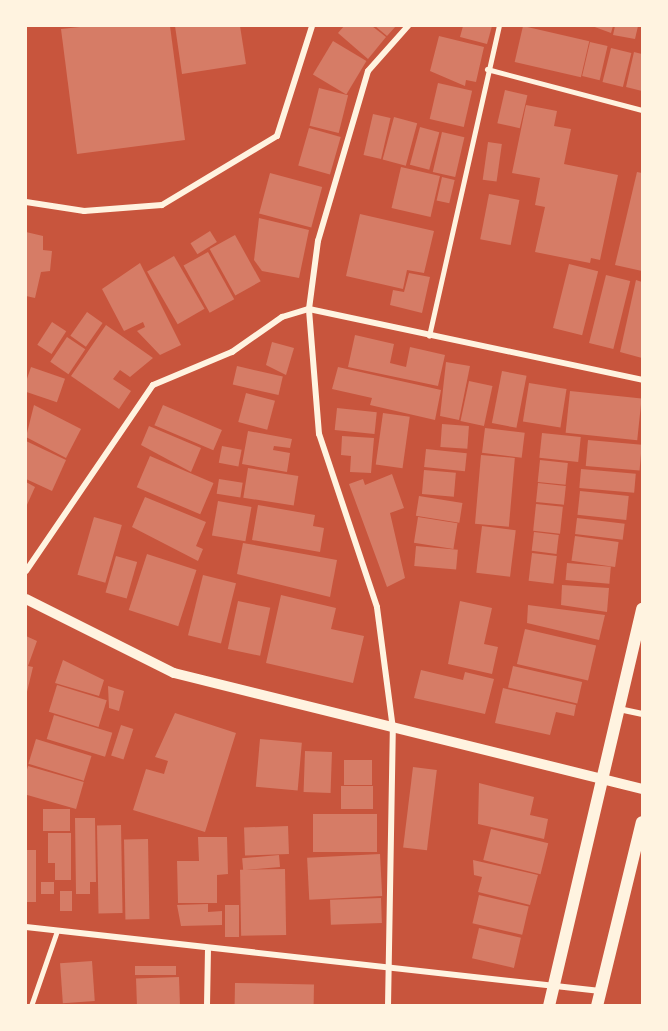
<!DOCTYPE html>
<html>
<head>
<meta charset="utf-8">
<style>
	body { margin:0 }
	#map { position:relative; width:668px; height:1031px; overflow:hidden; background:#c8553d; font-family:"Fira Sans",sans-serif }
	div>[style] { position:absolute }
	.building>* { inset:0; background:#d67c66; transform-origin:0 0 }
	.service>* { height:4.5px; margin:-2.25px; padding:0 2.25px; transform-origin:2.25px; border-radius:2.25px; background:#fff3e0 }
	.minor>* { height:6px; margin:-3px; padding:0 3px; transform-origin:3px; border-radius:3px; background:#fff3e0 }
	.tertiary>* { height:10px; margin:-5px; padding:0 5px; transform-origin:5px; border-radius:5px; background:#fff3e0 }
	.secondary>* { height:12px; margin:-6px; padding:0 6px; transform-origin:6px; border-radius:6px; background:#fff3e0 }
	span { translate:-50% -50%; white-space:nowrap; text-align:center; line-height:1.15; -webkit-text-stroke:4.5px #fff3e0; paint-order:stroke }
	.frame { position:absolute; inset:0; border:27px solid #fff3e0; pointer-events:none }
</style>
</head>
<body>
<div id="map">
	<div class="building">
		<div style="clip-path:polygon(89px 26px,170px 26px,185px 140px,77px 154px,61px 29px)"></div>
		<div style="clip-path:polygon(175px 26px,240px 26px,246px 64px,182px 74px)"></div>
		<div style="clip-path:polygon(344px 26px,372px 26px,386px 37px,368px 59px,338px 33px)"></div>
		<div style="clip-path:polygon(375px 26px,396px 26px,387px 36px)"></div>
		<div style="clip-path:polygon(463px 26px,492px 26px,487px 44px,460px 37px)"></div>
		<div style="left:523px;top:26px;width:68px;height:37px;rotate:13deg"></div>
		<div style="clip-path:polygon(592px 26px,613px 26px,611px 33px)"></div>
		<div style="clip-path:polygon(615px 26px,638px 26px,635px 39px,613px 35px)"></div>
		<div style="clip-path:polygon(439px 36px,484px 47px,476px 82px,466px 80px,465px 86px,430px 71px)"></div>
		<div style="left:333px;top:41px;width:39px;height:39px;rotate:31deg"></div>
		<div style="left:590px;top:42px;width:18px;height:35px;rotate:13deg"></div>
		<div style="left:611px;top:48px;width:21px;height:35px;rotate:14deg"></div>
		<div style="clip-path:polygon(634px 52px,642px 54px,642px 91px,626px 87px)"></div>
		<div style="left:438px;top:83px;width:35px;height:37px;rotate:13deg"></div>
		<div style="left:319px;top:88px;width:30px;height:39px;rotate:14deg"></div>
		<div style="left:505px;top:90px;width:23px;height:34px;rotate:13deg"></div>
		<div style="clip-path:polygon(526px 105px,557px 111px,554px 126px,571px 129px,564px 164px,618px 175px,600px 260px,591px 258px,590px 263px,535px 252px,545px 207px,535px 205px,540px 178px,512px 173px)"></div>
		<div style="left:373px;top:114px;width:18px;height:42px;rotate:13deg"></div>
		<div style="left:394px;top:117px;width:24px;height:44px;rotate:15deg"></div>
		<div style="left:420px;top:127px;width:20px;height:39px;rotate:15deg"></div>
		<div style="left:309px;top:128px;width:33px;height:39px;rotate:16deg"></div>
		<div style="left:442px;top:132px;width:23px;height:41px;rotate:13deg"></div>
		<div style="left:488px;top:142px;width:14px;height:38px;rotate:8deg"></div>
		<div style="left:401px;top:167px;width:40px;height:42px;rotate:13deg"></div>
		<div style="clip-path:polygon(637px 172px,642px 173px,642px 271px,615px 265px)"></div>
		<div style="left:270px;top:173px;width:54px;height:42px;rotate:15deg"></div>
		<div style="left:442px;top:177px;width:13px;height:24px;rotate:13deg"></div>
		<div style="left:489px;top:194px;width:31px;height:46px;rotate:11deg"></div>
		<div style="clip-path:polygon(360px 214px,434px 231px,424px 273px,407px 270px,403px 289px,346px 276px)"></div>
		<div style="clip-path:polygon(259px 218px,309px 230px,299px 278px,262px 271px,254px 260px)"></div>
		<div style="left:210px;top:231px;width:13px;height:23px;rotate:58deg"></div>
		<div style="clip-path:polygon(26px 232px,43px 236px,43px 250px,52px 251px,50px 271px,41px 272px,35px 298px,26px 296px)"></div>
		<div style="left:235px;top:235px;width:53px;height:29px;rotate:61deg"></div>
		<div style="left:208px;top:252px;width:54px;height:28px;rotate:61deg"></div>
		<div style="left:174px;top:256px;width:61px;height:31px;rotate:60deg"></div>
		<div style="clip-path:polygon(140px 263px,181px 345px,160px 355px,137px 331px,145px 327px,143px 322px,124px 331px,102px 289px)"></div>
		<div style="left:569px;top:264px;width:30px;height:66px;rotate:14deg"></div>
		<div style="clip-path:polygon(409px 273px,430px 277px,422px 313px,390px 305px,393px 290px,404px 292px)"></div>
		<div style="left:606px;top:275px;width:25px;height:70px;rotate:14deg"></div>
		<div style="clip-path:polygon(636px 280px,642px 282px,642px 358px,620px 352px)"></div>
		<div style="left:87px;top:312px;width:19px;height:29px;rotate:35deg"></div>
		<div style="left:52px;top:322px;width:17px;height:27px;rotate:33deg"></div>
		<div style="clip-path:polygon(106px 325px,153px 358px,130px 377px,120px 370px,113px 379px,131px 391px,119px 409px,71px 376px)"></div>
		<div style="clip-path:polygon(355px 335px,394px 344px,390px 363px,406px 367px,410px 347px,445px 355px,438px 386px,348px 367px)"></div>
		<div style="left:67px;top:337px;width:22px;height:30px;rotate:34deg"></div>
		<div style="clip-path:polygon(272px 342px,294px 348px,286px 375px,266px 365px)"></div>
		<div style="clip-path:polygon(446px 362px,470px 366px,459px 420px,440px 416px)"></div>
		<div style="left:237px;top:366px;width:47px;height:19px;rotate:13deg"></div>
		<div style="left:31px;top:367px;width:36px;height:25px;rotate:19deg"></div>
		<div style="clip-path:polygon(338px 367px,441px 390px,435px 420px,370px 405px,372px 398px,332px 389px)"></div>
		<div style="left:502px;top:371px;width:25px;height:53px;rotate:11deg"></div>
		<div style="left:469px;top:381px;width:24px;height:41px;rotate:12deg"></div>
		<div style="left:529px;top:383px;width:38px;height:39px;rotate:9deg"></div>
		<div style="left:570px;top:391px;width:72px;height:42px;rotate:6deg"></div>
		<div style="left:246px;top:393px;width:30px;height:30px;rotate:15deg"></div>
		<div style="clip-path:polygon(34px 405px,81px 429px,66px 458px,26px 437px)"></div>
		<div style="left:163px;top:405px;width:64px;height:22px;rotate:23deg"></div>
		<div style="left:337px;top:408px;width:40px;height:22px;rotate:6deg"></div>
		<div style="left:383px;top:413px;width:27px;height:52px;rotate:8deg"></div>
		<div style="left:442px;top:424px;width:27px;height:23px;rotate:4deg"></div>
		<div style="clip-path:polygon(149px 426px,201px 448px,191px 472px,141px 445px)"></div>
		<div style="left:485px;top:428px;width:40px;height:25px;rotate:7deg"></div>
		<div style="clip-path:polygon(248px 431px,292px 439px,290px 448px,274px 446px,273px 450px,290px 453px,287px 472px,242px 464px)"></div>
		<div style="left:542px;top:433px;width:39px;height:25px;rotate:6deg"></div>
		<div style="clip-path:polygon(342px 436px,374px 438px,371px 473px,350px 472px,351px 456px,341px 455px)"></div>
		<div style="left:588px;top:440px;width:54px;height:26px;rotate:5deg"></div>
		<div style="clip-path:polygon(26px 441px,66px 460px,52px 491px,26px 479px)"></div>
		<div style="left:222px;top:446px;width:20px;height:17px;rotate:11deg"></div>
		<div style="left:426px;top:449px;width:41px;height:18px;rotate:6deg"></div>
		<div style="left:481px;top:455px;width:34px;height:69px;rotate:5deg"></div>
		<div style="left:150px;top:456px;width:69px;height:34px;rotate:23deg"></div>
		<div style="left:540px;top:460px;width:28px;height:22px;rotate:6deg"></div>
		<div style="left:248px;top:468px;width:51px;height:30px;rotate:9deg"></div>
		<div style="left:581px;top:469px;width:55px;height:19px;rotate:5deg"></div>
		<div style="left:424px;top:470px;width:32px;height:24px;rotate:5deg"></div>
		<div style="clip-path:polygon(392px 474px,404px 508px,390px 513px,405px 578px,387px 587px,349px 484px,363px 479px,365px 485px)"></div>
		<div style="left:219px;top:479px;width:24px;height:15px;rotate:9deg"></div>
		<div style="clip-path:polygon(26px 482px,35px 487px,26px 507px)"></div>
		<div style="left:538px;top:483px;width:28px;height:19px;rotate:6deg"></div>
		<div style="left:580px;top:491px;width:49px;height:24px;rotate:6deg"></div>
		<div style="left:419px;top:496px;width:44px;height:20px;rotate:9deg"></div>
		<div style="clip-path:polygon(145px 497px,206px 522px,196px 546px,203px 549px,198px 561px,132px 527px)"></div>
		<div style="left:218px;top:501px;width:34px;height:35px;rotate:10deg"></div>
		<div style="left:536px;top:504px;width:27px;height:27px;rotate:6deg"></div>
		<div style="clip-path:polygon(258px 505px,315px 515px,313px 526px,324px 528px,320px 552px,252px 540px)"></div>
		<div style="left:94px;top:517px;width:29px;height:60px;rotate:16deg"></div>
		<div style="left:418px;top:517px;width:40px;height:26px;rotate:9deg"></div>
		<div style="left:577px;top:518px;width:48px;height:16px;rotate:7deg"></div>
		<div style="left:482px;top:526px;width:34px;height:47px;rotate:7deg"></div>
		<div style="left:534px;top:532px;width:25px;height:19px;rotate:7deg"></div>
		<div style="left:575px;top:536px;width:44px;height:25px;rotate:8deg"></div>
		<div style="clip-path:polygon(243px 543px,337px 560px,330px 597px,237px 574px)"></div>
		<div style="left:416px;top:546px;width:42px;height:20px;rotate:5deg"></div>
		<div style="left:532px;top:553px;width:25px;height:28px;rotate:7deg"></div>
		<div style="left:147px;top:554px;width:52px;height:59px;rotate:18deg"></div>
		<div style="left:116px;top:556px;width:22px;height:38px;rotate:16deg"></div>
		<div style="left:567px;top:563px;width:44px;height:17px;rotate:5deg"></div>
		<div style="left:203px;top:575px;width:34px;height:62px;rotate:14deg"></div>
		<div style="clip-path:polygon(562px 585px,609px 588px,607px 612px,561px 605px)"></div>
		<div style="clip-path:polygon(281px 595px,336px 608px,331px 629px,364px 636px,353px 683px,266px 663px)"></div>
		<div style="left:238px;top:601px;width:33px;height:49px;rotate:12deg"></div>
		<div style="clip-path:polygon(460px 601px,492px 608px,484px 644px,498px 647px,492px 674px,448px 664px)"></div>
		<div style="clip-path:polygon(528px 605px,605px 615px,599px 640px,527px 623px)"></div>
		<div style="left:525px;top:629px;width:73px;height:36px;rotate:13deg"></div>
		<div style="clip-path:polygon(26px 636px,37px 641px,28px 666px,33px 667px,26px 696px)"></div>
		<div style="clip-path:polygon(63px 660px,104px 680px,99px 696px,55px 683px)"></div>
		<div style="left:513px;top:666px;width:71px;height:22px;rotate:13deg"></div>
		<div style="clip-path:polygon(421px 670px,463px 680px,465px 672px,494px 679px,485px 714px,414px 698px)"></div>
		<div style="left:57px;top:685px;width:52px;height:28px;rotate:17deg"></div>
		<div style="clip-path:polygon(108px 686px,124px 691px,119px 711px,109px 708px)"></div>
		<div style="clip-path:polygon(503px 688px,576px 705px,574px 716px,556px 712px,550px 735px,495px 723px)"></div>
		<div style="clip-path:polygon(175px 713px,236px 733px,205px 832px,133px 810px,146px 769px,164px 774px,168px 761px,155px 757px)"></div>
		<div style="left:54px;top:715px;width:61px;height:25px;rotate:17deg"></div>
		<div style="left:121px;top:725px;width:13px;height:32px;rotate:18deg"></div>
		<div style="left:36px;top:739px;width:58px;height:26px;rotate:17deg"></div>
		<div style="left:260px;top:739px;width:42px;height:48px;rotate:5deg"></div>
		<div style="left:305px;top:751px;width:27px;height:41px;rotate:2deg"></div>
		<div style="left:344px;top:760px;width:28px;height:25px"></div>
		<div style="left:28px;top:766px;width:58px;height:28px;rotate:16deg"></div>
		<div style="left:413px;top:767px;width:24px;height:81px;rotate:7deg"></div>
		<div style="clip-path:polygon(479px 783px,534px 797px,530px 815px,548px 819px,544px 839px,478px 824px)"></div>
		<div style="left:341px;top:786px;width:32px;height:23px"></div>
		<div style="left:43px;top:809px;width:27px;height:22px"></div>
		<div style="left:377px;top:814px;width:38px;height:64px;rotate:90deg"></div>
		<div style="clip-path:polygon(75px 818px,95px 818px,96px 882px,90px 882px,90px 894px,76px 894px)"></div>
		<div style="left:121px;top:825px;width:88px;height:24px;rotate:89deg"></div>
		<div style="left:288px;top:826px;width:28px;height:44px;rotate:88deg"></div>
		<div style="left:491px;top:829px;width:59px;height:32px;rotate:14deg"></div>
		<div style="clip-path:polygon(48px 833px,71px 833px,71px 880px,55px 880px,55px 863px,48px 863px)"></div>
		<div style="clip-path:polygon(198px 837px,227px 837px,228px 874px,217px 875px,217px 903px,178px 903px,177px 861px,199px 861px)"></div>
		<div style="left:148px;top:839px;width:80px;height:24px;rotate:89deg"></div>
		<div style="left:26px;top:850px;width:10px;height:52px"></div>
		<div style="left:380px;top:854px;width:42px;height:73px;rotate:87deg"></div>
		<div style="left:279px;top:855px;width:12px;height:37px;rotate:85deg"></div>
		<div style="clip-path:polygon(473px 860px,538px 875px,530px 905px,478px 892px,482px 877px,474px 875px)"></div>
		<div style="left:285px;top:869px;width:66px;height:45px;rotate:89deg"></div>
		<div style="left:41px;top:882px;width:13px;height:12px"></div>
		<div style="left:60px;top:891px;width:12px;height:20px"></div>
		<div style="left:479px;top:895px;width:51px;height:29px;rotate:13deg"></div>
		<div style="left:381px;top:898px;width:25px;height:51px;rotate:88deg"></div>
		<div style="clip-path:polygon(208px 904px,208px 912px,222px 911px,222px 925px,181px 926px,177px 905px)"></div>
		<div style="left:239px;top:905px;width:32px;height:14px;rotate:90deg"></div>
		<div style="left:479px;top:928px;width:43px;height:31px;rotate:13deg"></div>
		<div style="left:92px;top:961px;width:40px;height:32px;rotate:86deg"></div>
		<div style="left:176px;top:966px;width:9px;height:41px;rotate:90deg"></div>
		<div style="left:179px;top:977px;width:29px;height:43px;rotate:88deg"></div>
		<div style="left:235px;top:983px;width:79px;height:21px;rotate:1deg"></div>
	</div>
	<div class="service">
		<div style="left:487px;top:69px;width:160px;rotate:14.8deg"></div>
		<div style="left:429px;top:336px;width:318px;rotate:-77.3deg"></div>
		<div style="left:31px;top:1006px;width:79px;rotate:-70.9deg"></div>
	</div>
	<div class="minor">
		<div style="left:26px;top:202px;width:59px;rotate:8.8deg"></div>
		<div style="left:84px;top:211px;width:78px;rotate:-4.4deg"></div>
		<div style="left:162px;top:205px;width:134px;rotate:-31deg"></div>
		<div style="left:277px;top:136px;width:115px;rotate:-72.3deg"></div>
		<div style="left:26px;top:571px;width:225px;rotate:-55.7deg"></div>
		<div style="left:153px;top:385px;width:86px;rotate:-22.7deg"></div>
		<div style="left:232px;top:352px;width:61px;rotate:-35deg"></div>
		<div style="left:282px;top:317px;width:28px;rotate:-17deg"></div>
		<div style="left:309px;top:309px;width:340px;rotate:12deg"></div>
		<div style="left:619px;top:709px;width:24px;rotate:12deg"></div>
		<div style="left:26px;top:927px;width:578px;rotate:6.36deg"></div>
		<div style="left:207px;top:1006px;width:55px;rotate:-89deg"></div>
		<div style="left:388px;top:1006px;width:277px;rotate:-89deg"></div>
		<div style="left:393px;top:729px;width:123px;rotate:-97.5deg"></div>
		<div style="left:377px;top:607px;width:182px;rotate:-108.5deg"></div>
		<div style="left:319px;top:434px;width:125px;rotate:-94.6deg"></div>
		<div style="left:309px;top:309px;width:69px;rotate:-82.5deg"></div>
		<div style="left:318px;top:241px;width:177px;rotate:-73.6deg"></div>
		<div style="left:368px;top:71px;width:60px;rotate:-48.4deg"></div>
	</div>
	<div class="tertiary">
		<div style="left:26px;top:599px;width:165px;rotate:26.6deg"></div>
		<div style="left:174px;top:673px;width:482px;rotate:13.9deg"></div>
	</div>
	<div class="secondary">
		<div style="left:549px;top:1006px;width:408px;rotate:-76.8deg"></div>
		<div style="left:597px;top:1006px;width:189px;rotate:-76.3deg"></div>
	</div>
	<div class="frame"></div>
</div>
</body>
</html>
